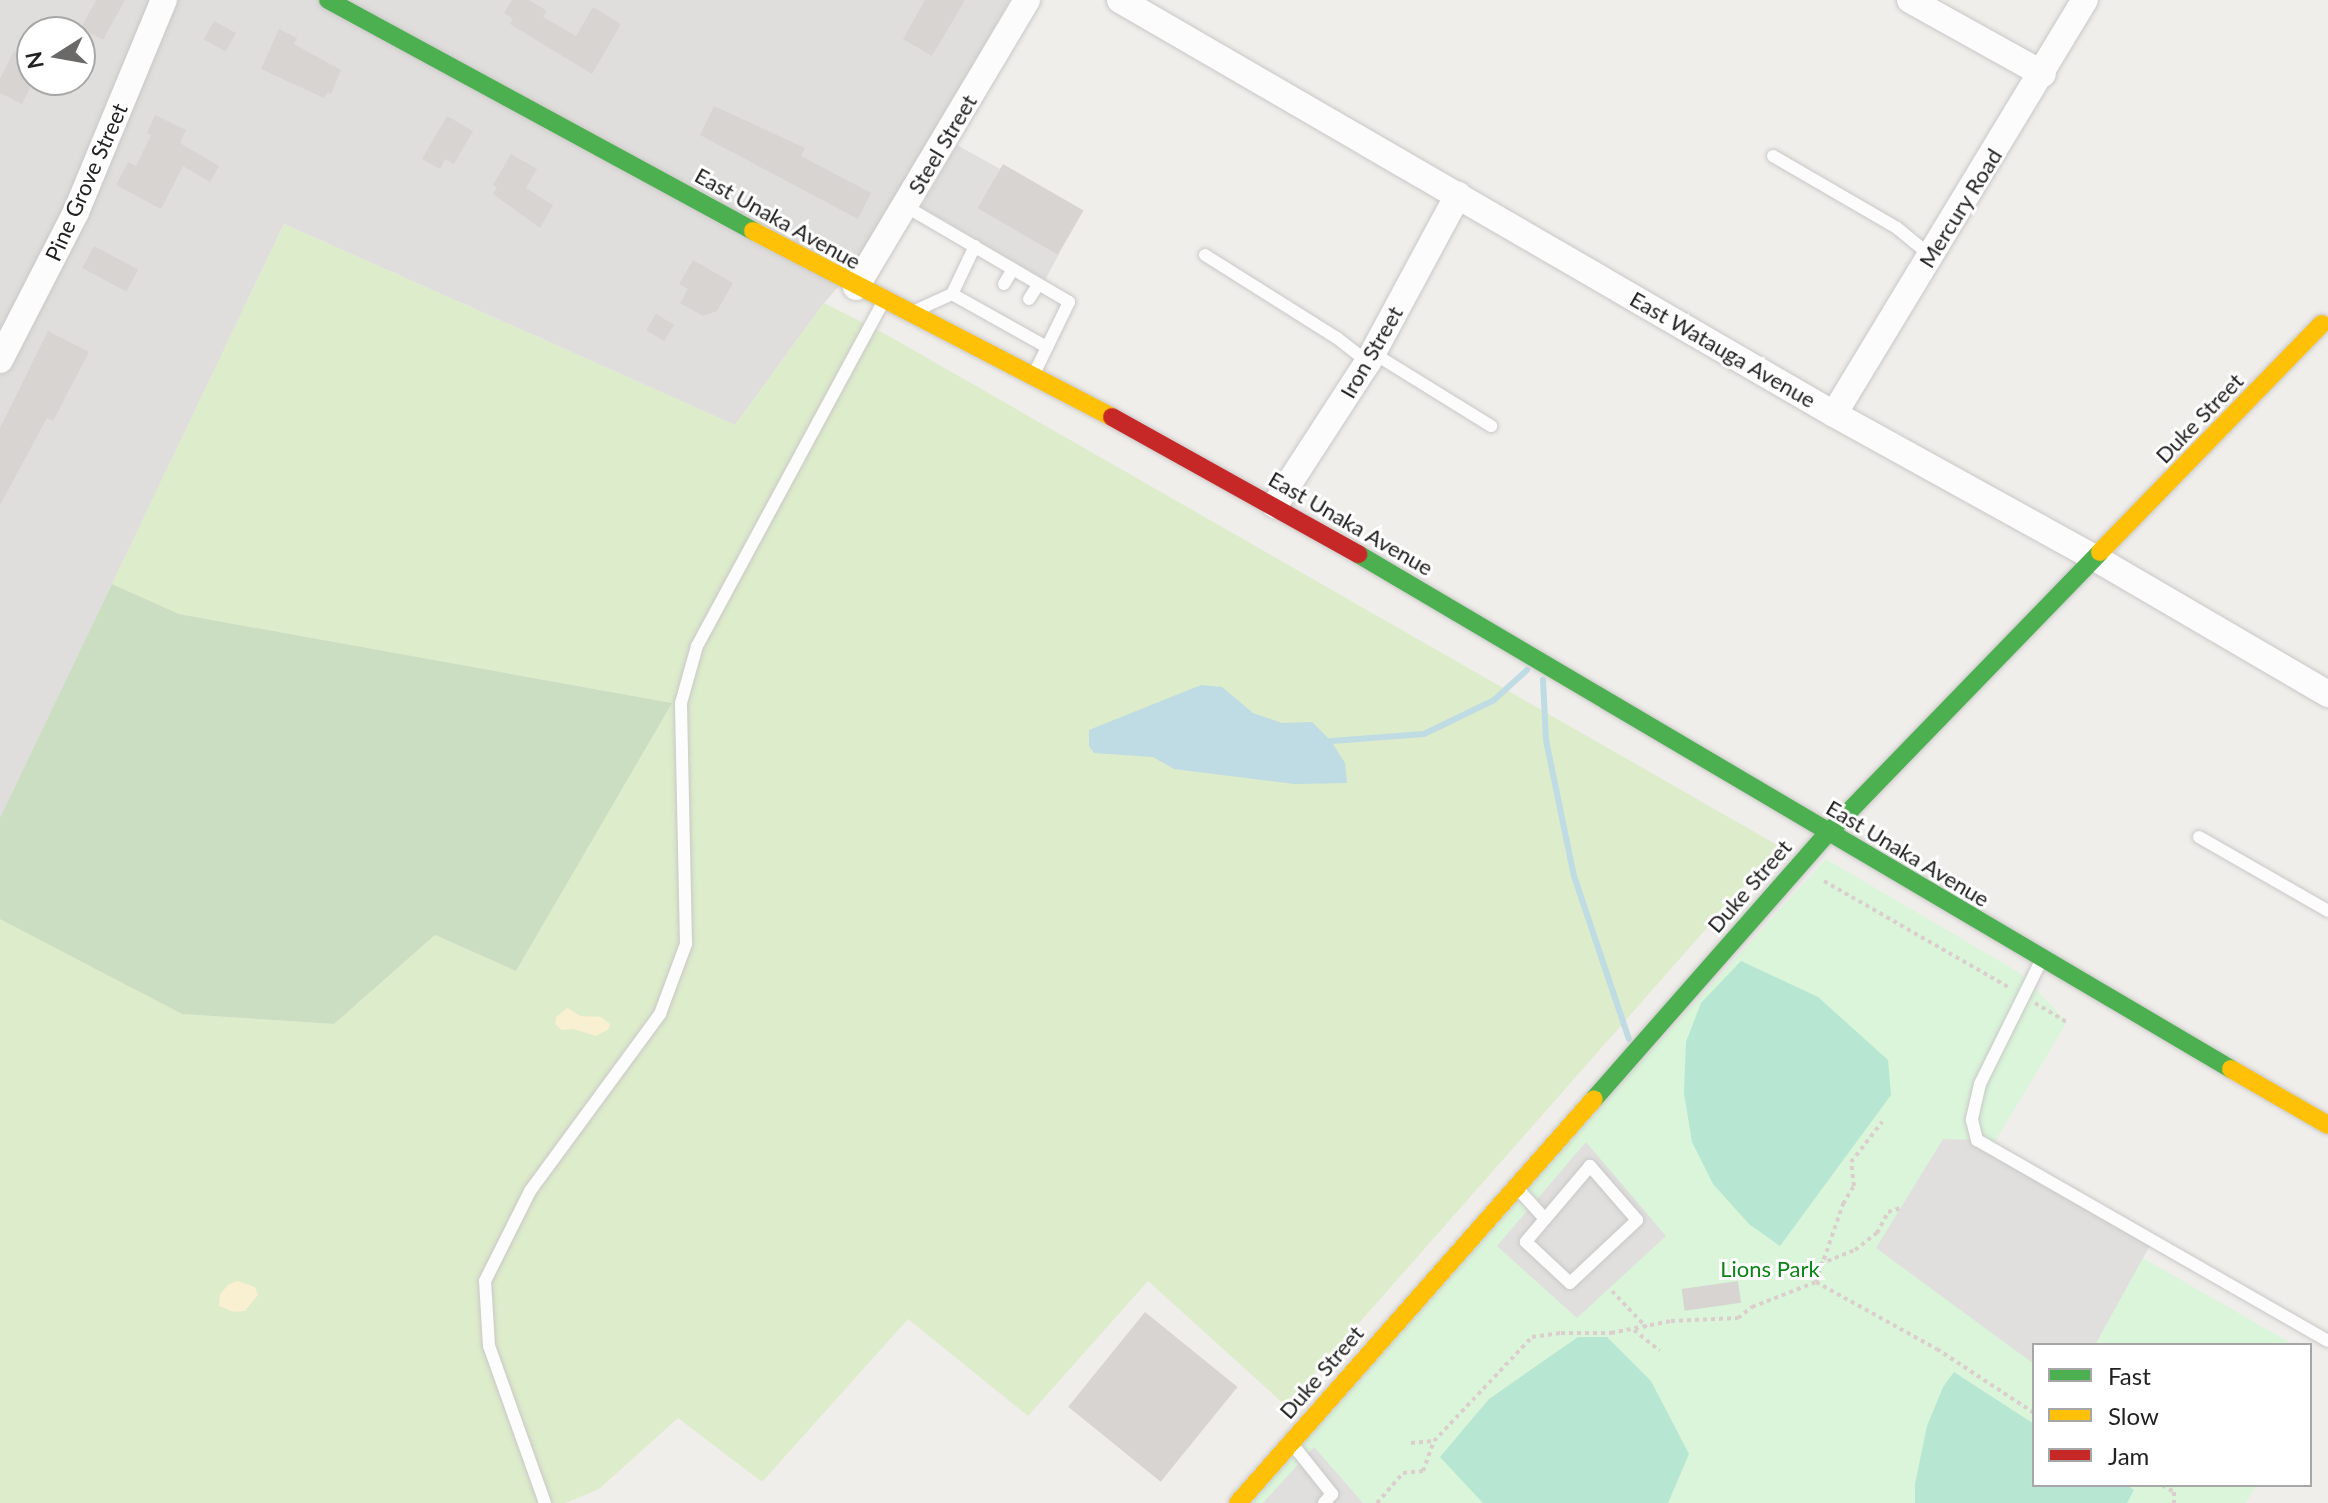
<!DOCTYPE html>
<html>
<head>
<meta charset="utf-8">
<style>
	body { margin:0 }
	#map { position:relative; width:2328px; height:1503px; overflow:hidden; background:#f0eeeb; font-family:Lato,sans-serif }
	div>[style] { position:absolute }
	.residential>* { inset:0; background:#dfdedc }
	.grass>* { inset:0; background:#ddeccb }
	.forest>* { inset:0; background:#cbdec1 }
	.sand>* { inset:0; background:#f8f0d0 }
	.park>* { inset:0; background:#daf5da }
	.pitch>* { inset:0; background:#b7e6d2 }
	.parking>* { inset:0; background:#e0dfde }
	.water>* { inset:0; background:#bfdbe3 }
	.stream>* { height:6px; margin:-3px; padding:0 3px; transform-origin:3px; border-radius:3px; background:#bfdbe3 }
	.building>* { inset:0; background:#d7d4d2; transform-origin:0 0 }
	.path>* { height:4px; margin-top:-2px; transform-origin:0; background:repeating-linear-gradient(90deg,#dccecd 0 4px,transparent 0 8px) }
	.roads { filter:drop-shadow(0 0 2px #c9c8c7) drop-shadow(0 0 2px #c9c8c7) }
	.lane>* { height:12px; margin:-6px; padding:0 6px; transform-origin:6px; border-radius:6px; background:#fdfcfc }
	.street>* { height:26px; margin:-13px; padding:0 13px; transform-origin:13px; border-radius:13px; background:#fdfcfc }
	.fast>* { height:18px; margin:-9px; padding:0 9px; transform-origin:9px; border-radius:9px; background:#4caf50 }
	.slow>* { height:18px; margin:-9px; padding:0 9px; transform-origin:9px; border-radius:9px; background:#ffc107 }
	.jam>* { height:18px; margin:-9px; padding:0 9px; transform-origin:9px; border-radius:9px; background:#c62828 }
	span { translate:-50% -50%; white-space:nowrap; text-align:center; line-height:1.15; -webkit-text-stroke:6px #fff; paint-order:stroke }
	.street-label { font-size:22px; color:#222 }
	.park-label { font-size:22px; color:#0c8416 }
	.legend { position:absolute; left:2032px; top:1343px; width:280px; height:144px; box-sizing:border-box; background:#fff; border:2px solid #a7a7a7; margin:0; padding:10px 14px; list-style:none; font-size:24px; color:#222 }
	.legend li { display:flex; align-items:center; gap:16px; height:40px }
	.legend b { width:40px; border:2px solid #a7a7a7 }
	.north { position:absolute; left:16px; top:16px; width:80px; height:80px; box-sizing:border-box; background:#fff; border:2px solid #a7a7a7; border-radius:50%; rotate:259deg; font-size:22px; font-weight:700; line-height:32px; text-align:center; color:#222 }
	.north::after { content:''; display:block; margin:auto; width:28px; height:36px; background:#6a6968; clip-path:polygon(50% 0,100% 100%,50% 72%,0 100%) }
</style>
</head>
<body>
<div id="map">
	<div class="residential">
		<div style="clip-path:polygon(evenodd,0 0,1010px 0,861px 261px,824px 303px,735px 425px,284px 224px,0 819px,0 0,32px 32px,80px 32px,80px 80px,32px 80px,32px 32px)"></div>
	</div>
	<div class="grass">
		<div style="clip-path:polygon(284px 224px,735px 425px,824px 303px,887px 335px,1779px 846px,1286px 1406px,1148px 1281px,1028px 1416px,908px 1319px,762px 1482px,678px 1418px,599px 1489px,566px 1503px,0 1503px,0 918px,182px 1014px,334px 1024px,435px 935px,516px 971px,671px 703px,179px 614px,112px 584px)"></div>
	</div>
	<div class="forest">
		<div style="clip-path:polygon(112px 584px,179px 614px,672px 703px,516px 971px,435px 935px,334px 1024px,182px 1014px,0 919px,0 818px)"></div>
	</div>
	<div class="sand">
		<div style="clip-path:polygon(567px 1008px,581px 1016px,601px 1017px,610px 1024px,609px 1029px,596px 1036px,573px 1029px,562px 1030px,555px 1024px,556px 1017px)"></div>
		<div style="clip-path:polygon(238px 1281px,255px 1287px,258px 1295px,245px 1311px,234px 1312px,219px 1306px,220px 1294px,229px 1284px)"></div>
	</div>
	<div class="park">
		<div style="clip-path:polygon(1826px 859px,2020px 973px,2067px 1022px,1981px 1165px,2294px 1345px,2034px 1345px,2034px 1485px,2256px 1485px,2246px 1503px,1239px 1503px)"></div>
	</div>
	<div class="pitch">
		<div style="clip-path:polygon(1741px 961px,1818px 997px,1888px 1060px,1891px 1095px,1780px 1246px,1749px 1224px,1713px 1184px,1692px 1142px,1684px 1093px,1686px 1042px,1701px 1003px)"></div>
		<div style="clip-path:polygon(1578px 1337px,1607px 1337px,1651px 1381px,1689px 1454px,1668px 1503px,1483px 1503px,1440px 1457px,1489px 1399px)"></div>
		<div style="clip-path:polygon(1954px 1372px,2034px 1424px,2034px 1485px,2126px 1485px,2134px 1490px,2127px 1503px,1915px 1503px,1915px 1484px,1927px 1426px,1943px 1387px)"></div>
	</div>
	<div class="parking">
		<div style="clip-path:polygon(957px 145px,1000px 169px,979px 208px,1059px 254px,1045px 280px,921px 207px)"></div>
		<div style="clip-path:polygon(1943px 1139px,1977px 1140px,2153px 1240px,2095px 1345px,2034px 1345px,2034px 1364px,1876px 1248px)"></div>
		<div style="clip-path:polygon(1586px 1142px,1666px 1236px,1577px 1318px,1497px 1246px)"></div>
		<div style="clip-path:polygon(1314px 1447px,1363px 1503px,1263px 1503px)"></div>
	</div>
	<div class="water">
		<div style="clip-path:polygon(1201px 685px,1222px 687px,1253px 713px,1282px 723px,1312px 722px,1331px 741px,1345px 763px,1347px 783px,1295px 784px,1174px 769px,1153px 757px,1094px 753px,1089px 746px,1089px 730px)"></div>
	</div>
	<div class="stream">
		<div style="left:1543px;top:680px;width:60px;rotate:87.1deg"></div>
		<div style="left:1546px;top:740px;width:139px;rotate:78.4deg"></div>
		<div style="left:1574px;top:876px;width:172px;rotate:71.4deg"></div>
		<div style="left:1331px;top:741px;width:93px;rotate:-4.3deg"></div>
		<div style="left:1424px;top:734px;width:78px;rotate:-25.9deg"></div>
		<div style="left:1494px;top:700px;width:45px;rotate:-42.3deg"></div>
	</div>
	<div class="building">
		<div style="clip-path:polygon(96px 0,125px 0,103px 40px,81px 28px)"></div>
		<div style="clip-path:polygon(512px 0,529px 0,547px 11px,543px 17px,576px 36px,593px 7px,621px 24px,592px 74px,510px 24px,513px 19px,504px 13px)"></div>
		<div style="clip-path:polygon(925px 0,965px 0,932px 56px,903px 39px)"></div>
		<div style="left:214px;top:21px;width:25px;height:21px;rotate:29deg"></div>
		<div style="clip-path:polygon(279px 29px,297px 38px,294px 44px,341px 70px,331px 94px,328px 92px,324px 98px,261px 69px)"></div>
		<div style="clip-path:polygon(14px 51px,32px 60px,32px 84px,22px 104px,0 93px,0 79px)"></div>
		<div style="clip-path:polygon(714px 106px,805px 148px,801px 156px,871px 193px,858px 219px,700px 135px)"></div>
		<div style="clip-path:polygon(155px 115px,186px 130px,180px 143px,219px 166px,210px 182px,183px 166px,161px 209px,116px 185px,128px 162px,136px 166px,151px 135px,147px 133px)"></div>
		<div style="clip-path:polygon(447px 116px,473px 131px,454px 164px,445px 159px,440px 169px,422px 159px)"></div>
		<div style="clip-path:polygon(511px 154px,537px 169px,526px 188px,553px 205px,540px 228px,493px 194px,497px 187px,493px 185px)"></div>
		<div style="left:1003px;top:164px;width:93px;height:51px;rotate:30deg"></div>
		<div style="left:94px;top:246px;width:50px;height:25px;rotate:28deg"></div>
		<div style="clip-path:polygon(693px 260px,733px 283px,717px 311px,703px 316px,680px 303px,688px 289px,679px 284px)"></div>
		<div style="left:656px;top:314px;width:21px;height:19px;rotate:31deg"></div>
		<div style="clip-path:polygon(48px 331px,89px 352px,53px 421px,47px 418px,0 505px,0 428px)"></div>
		<div style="left:1738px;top:1281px;width:22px;height:57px;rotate:82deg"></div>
		<div style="left:1145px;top:1312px;width:119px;height:122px;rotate:39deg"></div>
	</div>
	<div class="path">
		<div style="left:1824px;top:881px;width:215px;rotate:29.9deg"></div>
		<div style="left:2035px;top:1003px;width:37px;rotate:31deg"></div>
		<div style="left:1820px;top:1264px;width:38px;rotate:-22deg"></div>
		<div style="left:1855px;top:1250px;width:28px;rotate:-38deg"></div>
		<div style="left:1877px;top:1233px;width:24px;rotate:-62deg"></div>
		<div style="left:1888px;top:1212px;width:13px;rotate:-18deg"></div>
		<div style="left:1816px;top:1282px;width:83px;rotate:-70.9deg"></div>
		<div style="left:1843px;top:1204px;width:21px;rotate:-59deg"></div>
		<div style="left:1854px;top:1186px;width:24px;rotate:-97deg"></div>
		<div style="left:1851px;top:1162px;width:51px;rotate:-52.2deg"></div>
		<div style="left:1612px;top:1291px;width:50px;rotate:46.6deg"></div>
		<div style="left:1634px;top:1330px;width:33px;rotate:39deg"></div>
		<div style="left:1411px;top:1443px;width:22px;rotate:-5deg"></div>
		<div style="left:2162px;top:1485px;width:14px;rotate:30deg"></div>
		<div style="left:2174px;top:1492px;width:11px;rotate:90deg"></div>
		<div style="left:1377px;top:1503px;width:40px;rotate:-49deg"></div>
		<div style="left:1403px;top:1473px;width:20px;rotate:-6deg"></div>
		<div style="left:1423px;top:1471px;width:32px;rotate:-70deg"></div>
		<div style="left:1434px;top:1441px;width:143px;rotate:-46.7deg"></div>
		<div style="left:1532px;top:1337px;width:29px;rotate:-8deg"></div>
		<div style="left:1561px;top:1333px;width:50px"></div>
		<div style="left:1611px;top:1333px;width:61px;rotate:-11.3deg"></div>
		<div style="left:1671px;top:1321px;width:67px;rotate:-2.6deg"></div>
		<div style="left:1738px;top:1318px;width:18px;rotate:-38deg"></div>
		<div style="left:1752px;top:1307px;width:69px;rotate:-21.3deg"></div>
		<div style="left:1816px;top:1282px;width:138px;rotate:29deg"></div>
		<div style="left:1937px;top:1349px;width:116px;rotate:33.4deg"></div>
	</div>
	<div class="roads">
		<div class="lane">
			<div style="left:1773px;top:156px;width:143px;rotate:30.1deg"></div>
			<div style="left:1897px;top:228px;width:44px;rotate:39.5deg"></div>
			<div style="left:905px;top:206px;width:190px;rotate:30.3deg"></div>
			<div style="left:1069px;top:302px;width:78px;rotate:115.9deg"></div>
			<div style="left:975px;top:246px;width:53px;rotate:115.6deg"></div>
			<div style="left:952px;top:294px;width:109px;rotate:29.2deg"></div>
			<div style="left:1205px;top:255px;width:156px;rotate:32.2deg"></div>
			<div style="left:1337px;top:338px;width:39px;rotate:38deg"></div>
			<div style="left:1004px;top:284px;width:17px;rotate:-59deg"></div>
			<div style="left:1029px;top:299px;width:17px;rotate:-57deg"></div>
			<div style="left:915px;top:311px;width:41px;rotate:-24.7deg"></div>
			<div style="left:1373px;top:353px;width:139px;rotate:31.7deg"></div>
			<div style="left:2199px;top:837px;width:149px;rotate:29.8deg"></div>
			<div style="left:2040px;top:963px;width:135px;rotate:116.4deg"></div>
			<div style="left:1980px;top:1084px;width:37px;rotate:103deg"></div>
			<div style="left:1972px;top:1120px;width:21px;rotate:76deg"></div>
			<div style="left:1977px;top:1140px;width:404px;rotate:29.8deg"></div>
			<div style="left:1518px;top:1189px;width:40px;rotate:48deg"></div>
			<div style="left:1545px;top:1219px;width:30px;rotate:130deg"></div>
			<div style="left:1526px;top:1242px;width:60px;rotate:43deg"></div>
			<div style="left:1570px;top:1283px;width:92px;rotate:-43.2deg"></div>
			<div style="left:1637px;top:1220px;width:72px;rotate:-131deg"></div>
			<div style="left:1590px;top:1166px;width:70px;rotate:130.3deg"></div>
			<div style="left:1293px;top:1445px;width:63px;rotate:51.5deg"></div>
			<div style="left:1332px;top:1494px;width:12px;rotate:132deg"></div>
			<div style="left:545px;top:1503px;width:167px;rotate:-109.6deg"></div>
			<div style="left:489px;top:1346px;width:65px;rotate:-93.5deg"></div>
			<div style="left:485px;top:1281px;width:101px;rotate:-63.4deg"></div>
			<div style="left:530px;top:1191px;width:220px;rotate:-53.7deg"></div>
			<div style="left:660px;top:1014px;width:75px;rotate:-69.6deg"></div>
			<div style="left:686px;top:944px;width:241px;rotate:-91.2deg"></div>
			<div style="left:681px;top:703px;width:59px;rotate:-74.3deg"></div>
			<div style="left:697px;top:646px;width:389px;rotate:-61.6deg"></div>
		</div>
		<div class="street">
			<div style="left:1120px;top:0;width:825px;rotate:30.11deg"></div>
			<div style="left:1834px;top:414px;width:300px;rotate:28.9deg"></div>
			<div style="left:2097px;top:559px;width:268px;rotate:30.3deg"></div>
			<div style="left:1910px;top:0;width:152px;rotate:29.1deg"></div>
			<div style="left:856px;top:287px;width:334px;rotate:-59.2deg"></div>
			<div style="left:0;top:360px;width:166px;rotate:-62.8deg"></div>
			<div style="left:76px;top:212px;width:230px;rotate:-67.5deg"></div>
			<div style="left:1834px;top:414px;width:484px;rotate:-58.8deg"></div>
			<div style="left:1275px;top:505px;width:171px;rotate:-57deg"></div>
			<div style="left:1368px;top:362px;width:190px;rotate:-61.7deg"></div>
		</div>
		<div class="fast">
			<div style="left:328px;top:0;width:484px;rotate:28.5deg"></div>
			<div style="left:1358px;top:554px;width:1014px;rotate:30.54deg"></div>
			<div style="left:1594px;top:1099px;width:354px;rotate:-48.7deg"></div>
			<div style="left:1828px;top:833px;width:391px;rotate:-45.9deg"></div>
		</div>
		<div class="slow">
			<div style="left:753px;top:231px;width:404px;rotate:27.4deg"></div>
			<div style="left:2100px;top:552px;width:318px;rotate:-45.8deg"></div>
			<div style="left:2231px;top:1069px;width:112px;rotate:30deg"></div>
			<div style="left:1238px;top:1503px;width:538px;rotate:-48.61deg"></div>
		</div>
		<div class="jam">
			<div style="left:1112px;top:417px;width:282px;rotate:29.1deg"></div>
		</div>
	</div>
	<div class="street-label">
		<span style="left:942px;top:144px;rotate:-59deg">Steel Street</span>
		<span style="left:86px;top:182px;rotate:-66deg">Pine Grove Street</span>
		<span style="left:1960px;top:208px;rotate:-58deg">Mercury Road</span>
		<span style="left:778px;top:218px;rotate:29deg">East Unaka Avenue</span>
		<span style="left:1723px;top:349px;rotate:30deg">East Watauga Avenue</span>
		<span style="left:1371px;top:352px;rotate:-60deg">Iron Street</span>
		<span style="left:2199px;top:418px;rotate:-46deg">Duke Street</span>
		<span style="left:1351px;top:523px;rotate:30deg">East Unaka Avenue</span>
		<span style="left:1908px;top:853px;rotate:31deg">East Unaka Avenue</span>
		<span style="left:1749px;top:886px;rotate:-49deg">Duke Street</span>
		<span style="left:1321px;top:1372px;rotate:-49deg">Duke Street</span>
	</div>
	<div class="park-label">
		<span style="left:1770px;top:1269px">Lions Park</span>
	</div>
	<ul class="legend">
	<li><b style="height:10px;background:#4caf50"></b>Fast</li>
	<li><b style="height:10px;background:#ffc107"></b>Slow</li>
	<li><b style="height:10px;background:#c62828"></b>Jam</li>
	</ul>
	<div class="north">N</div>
</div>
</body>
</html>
